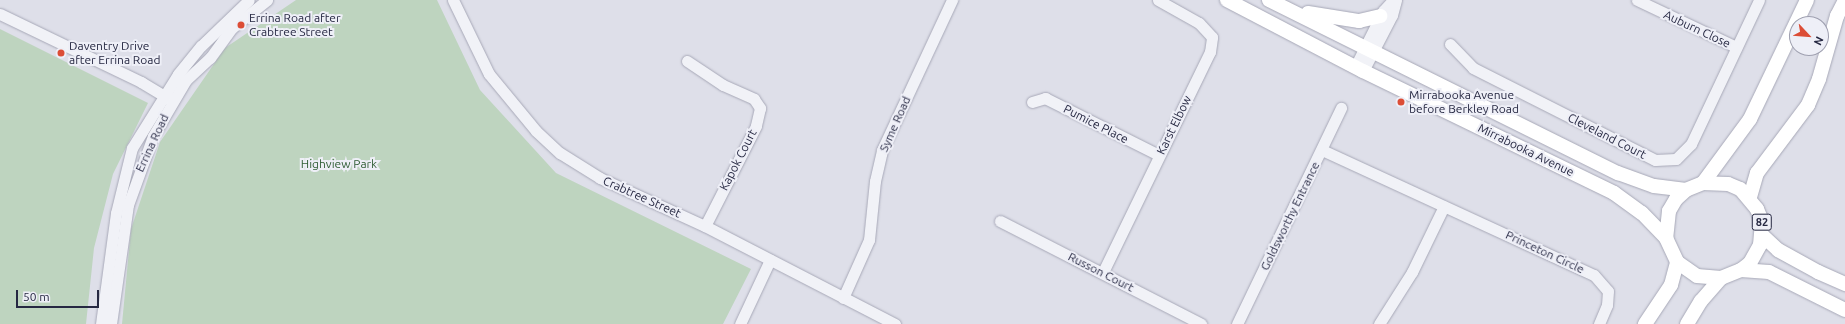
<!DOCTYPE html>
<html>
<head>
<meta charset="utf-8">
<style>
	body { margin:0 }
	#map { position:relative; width:1845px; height:324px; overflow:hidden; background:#dedfe9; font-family:Ubuntu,sans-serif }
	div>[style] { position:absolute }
	.green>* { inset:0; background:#bed4bf }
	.roads { filter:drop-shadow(0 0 1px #a7a8b7) drop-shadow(0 0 1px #a7a8b7) }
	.minor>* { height:11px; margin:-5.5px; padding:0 5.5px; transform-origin:5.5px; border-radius:5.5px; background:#f1f2f7 }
	.major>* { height:14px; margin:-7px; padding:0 7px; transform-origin:7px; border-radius:7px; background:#fff }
	.dots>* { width:11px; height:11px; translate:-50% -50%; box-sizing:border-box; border:2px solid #eeeff7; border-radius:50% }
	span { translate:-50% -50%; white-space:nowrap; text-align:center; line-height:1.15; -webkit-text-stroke:4px #eeeff7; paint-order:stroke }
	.shield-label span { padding:1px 3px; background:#eeeff7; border:1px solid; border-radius:3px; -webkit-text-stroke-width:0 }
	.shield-label { font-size:11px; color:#262842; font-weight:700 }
	.poi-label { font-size:12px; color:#262842 }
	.left { translate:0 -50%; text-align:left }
	.street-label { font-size:12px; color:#262842 }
	.park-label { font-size:12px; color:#315f36 }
	.north { position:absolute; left:1789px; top:16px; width:40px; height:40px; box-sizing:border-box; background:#eeeff7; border:1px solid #9e9faf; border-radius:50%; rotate:116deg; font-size:11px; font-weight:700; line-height:16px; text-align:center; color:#262842 }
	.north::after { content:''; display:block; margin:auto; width:14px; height:18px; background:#dc4d36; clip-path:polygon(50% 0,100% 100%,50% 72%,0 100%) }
	.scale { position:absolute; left:16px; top:290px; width:83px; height:18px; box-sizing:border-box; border:2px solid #262842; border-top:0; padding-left:5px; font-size:12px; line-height:14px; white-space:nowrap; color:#262842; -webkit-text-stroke:3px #eeeff7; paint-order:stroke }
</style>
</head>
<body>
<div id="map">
	<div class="green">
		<div style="clip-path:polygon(296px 0,437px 0,480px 90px,556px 173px,751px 269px,723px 324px,122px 324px,131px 229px,160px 142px,225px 48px)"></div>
		<div style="clip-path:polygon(0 29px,148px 103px,113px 174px,94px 248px,86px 324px,0 324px)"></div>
	</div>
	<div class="roads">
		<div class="minor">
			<div style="left:453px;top:0;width:82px;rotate:64.1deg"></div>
			<div style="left:489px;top:74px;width:74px;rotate:50.5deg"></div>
			<div style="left:536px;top:131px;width:33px;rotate:43deg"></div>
			<div style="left:560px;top:153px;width:47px;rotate:32deg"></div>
			<div style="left:600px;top:178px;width:115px;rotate:24.6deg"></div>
			<div style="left:705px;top:226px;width:214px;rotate:27.3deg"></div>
			<div style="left:1637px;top:0;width:110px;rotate:25.4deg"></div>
			<div style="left:0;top:14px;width:157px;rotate:25.7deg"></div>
			<div style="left:141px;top:82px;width:35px;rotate:31deg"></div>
			<div style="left:1450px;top:44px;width:33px;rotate:46deg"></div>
			<div style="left:1473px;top:68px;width:204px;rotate:26.8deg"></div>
			<div style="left:1655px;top:160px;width:21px;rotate:-3deg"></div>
			<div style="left:1676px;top:159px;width:21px;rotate:-45deg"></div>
			<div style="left:1691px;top:144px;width:159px;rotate:-64.7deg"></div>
			<div style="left:687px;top:61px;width:43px;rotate:33.7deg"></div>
			<div style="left:723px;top:85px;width:34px;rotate:24deg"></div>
			<div style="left:754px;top:99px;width:11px;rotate:56deg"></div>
			<div style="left:760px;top:108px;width:18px;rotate:103deg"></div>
			<div style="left:756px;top:126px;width:112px;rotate:117deg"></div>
			<div style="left:1355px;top:67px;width:63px;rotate:-63.4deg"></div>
			<div style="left:1383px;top:11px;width:15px;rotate:-48deg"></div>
			<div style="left:1363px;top:71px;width:63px;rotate:-62.6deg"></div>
			<div style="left:1392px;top:15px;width:16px;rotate:-75deg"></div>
			<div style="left:1032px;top:102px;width:14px;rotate:-17deg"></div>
			<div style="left:1045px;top:98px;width:127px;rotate:26.6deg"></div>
			<div style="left:1322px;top:150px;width:299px;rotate:24.7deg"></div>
			<div style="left:1594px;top:275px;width:21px;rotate:49deg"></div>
			<div style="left:1608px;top:291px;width:14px;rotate:94deg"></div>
			<div style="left:1607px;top:305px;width:21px;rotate:113deg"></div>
			<div style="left:1000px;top:221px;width:226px;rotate:27.1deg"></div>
			<div style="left:1103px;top:272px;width:245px;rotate:-64.1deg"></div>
			<div style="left:1210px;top:52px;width:15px;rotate:-82deg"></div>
			<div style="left:1212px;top:37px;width:19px;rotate:-133deg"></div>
			<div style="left:1199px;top:23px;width:47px;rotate:-150.7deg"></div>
			<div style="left:843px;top:298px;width:64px;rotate:-65.9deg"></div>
			<div style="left:869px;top:240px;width:59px;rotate:-84.2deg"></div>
			<div style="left:875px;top:181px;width:32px;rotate:-77deg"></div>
			<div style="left:882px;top:150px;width:166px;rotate:-65deg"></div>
			<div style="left:101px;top:324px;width:112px;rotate:-82.3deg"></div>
			<div style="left:116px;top:213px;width:67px;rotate:-76.2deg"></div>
			<div style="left:132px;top:148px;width:87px;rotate:-58.1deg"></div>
			<div style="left:178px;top:74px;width:36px;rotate:-51deg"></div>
			<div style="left:201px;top:46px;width:66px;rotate:-43.8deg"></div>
			<div style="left:111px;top:324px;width:120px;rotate:-81.9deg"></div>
			<div style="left:128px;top:205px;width:73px;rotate:-70.1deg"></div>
			<div style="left:153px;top:136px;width:65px;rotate:-59.5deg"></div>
			<div style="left:186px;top:80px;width:33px;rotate:-43deg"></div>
			<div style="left:210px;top:58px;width:37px;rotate:-54deg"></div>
			<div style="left:232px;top:28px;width:45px;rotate:-38.7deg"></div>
			<div style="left:740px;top:324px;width:71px;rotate:-64.9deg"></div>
			<div style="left:1237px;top:324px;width:240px;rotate:-64.3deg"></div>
			<div style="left:1379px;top:324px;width:62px;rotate:-57.6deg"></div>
			<div style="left:1412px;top:272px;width:73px;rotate:-64.1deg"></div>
		</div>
		<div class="major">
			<div style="left:1227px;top:0;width:153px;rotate:27.6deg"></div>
			<div style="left:1363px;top:71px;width:279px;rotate:25.9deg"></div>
			<div style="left:1614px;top:193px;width:34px;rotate:36deg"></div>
			<div style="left:1642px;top:213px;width:35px;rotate:46deg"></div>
			<div style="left:1666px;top:238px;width:26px;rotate:65deg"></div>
			<div style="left:1677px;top:262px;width:24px;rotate:35deg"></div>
			<div style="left:1697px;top:276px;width:24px;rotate:5deg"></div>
			<div style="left:1721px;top:278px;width:22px;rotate:-22deg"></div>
			<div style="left:1741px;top:270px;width:11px;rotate:-38deg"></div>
			<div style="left:1750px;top:263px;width:21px;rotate:-61deg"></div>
			<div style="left:1760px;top:245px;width:24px;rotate:-85deg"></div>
			<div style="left:1762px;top:221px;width:13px;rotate:-113deg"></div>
			<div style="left:1757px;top:209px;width:26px;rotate:-130deg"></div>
			<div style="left:1740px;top:189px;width:13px;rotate:-157deg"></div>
			<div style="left:1728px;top:184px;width:25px;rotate:-178deg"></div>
			<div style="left:1703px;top:183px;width:18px;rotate:158deg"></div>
			<div style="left:1686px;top:190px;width:13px;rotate:138deg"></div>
			<div style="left:1676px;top:199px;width:14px;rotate:120deg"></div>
			<div style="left:1669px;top:211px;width:27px;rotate:96deg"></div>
			<div style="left:1269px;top:0;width:390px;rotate:26.4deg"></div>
			<div style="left:1618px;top:173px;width:38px;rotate:20deg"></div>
			<div style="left:1654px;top:186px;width:32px;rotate:7deg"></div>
			<div style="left:1308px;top:13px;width:52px;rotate:8.9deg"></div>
			<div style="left:1359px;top:21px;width:22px;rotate:-13deg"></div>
			<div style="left:1703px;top:183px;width:79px;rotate:-53.7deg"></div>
			<div style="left:1750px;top:119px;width:132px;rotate:-64.4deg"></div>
			<div style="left:1750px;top:197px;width:25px;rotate:-74deg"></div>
			<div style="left:1757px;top:173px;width:85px;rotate:-53.1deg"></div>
			<div style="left:1808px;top:105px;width:28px;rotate:-67deg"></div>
			<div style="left:1819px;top:79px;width:66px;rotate:-74.1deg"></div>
			<div style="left:1837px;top:16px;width:18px;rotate:-63deg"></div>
			<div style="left:1762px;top:235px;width:22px;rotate:43deg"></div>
			<div style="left:1778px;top:250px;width:46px;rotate:28.8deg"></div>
			<div style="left:1818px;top:272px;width:30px;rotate:24deg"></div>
			<div style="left:1741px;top:270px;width:28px;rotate:4deg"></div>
			<div style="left:1769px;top:272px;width:85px;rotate:26.6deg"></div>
			<div style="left:1645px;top:324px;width:47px;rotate:-56.3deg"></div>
			<div style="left:1671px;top:285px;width:24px;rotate:-75deg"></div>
			<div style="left:1687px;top:324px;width:27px;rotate:-59deg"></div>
			<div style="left:1701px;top:301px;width:30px;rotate:-49deg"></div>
		</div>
	</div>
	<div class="dots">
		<div style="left:241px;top:25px;background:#dc4d36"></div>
		<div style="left:61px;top:53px;background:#dc4d36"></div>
		<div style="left:1401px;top:102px;background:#dc4d36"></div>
	</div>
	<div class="shield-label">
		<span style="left:1762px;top:222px">82</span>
	</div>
	<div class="poi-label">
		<span class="left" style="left:249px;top:25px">Errina Road after<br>Crabtree Street</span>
		<span class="left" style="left:69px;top:53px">Daventry Drive<br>after Errina Road</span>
		<span class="left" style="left:1409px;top:102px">Mirrabooka Avenue<br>before Berkley Road</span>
	</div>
	<div class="street-label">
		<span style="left:1697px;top:29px;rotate:25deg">Auburn Close</span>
		<span style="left:895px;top:124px;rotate:-66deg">Syme Road</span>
		<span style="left:1096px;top:124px;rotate:27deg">Pumice Place</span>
		<span style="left:1174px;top:125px;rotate:-64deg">Karst Elbow</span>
		<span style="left:1607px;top:136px;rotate:27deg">Cleveland Court</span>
		<span style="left:152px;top:143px;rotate:-65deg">Errina Road</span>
		<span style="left:1526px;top:150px;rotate:26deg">Mirrabooka Avenue</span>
		<span style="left:738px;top:160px;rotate:-63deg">Kapok Court</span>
		<span style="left:642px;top:197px;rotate:24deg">Crabtree Street</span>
		<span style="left:1290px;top:216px;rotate:-64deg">Goldsworthy Entrance</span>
		<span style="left:1545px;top:252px;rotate:25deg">Princeton Circle</span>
		<span style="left:1101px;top:272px;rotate:27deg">Russon Court</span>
	</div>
	<div class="park-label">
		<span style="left:339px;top:164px">Highview Park</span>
	</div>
	<div class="north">N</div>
	<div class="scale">50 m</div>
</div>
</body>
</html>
